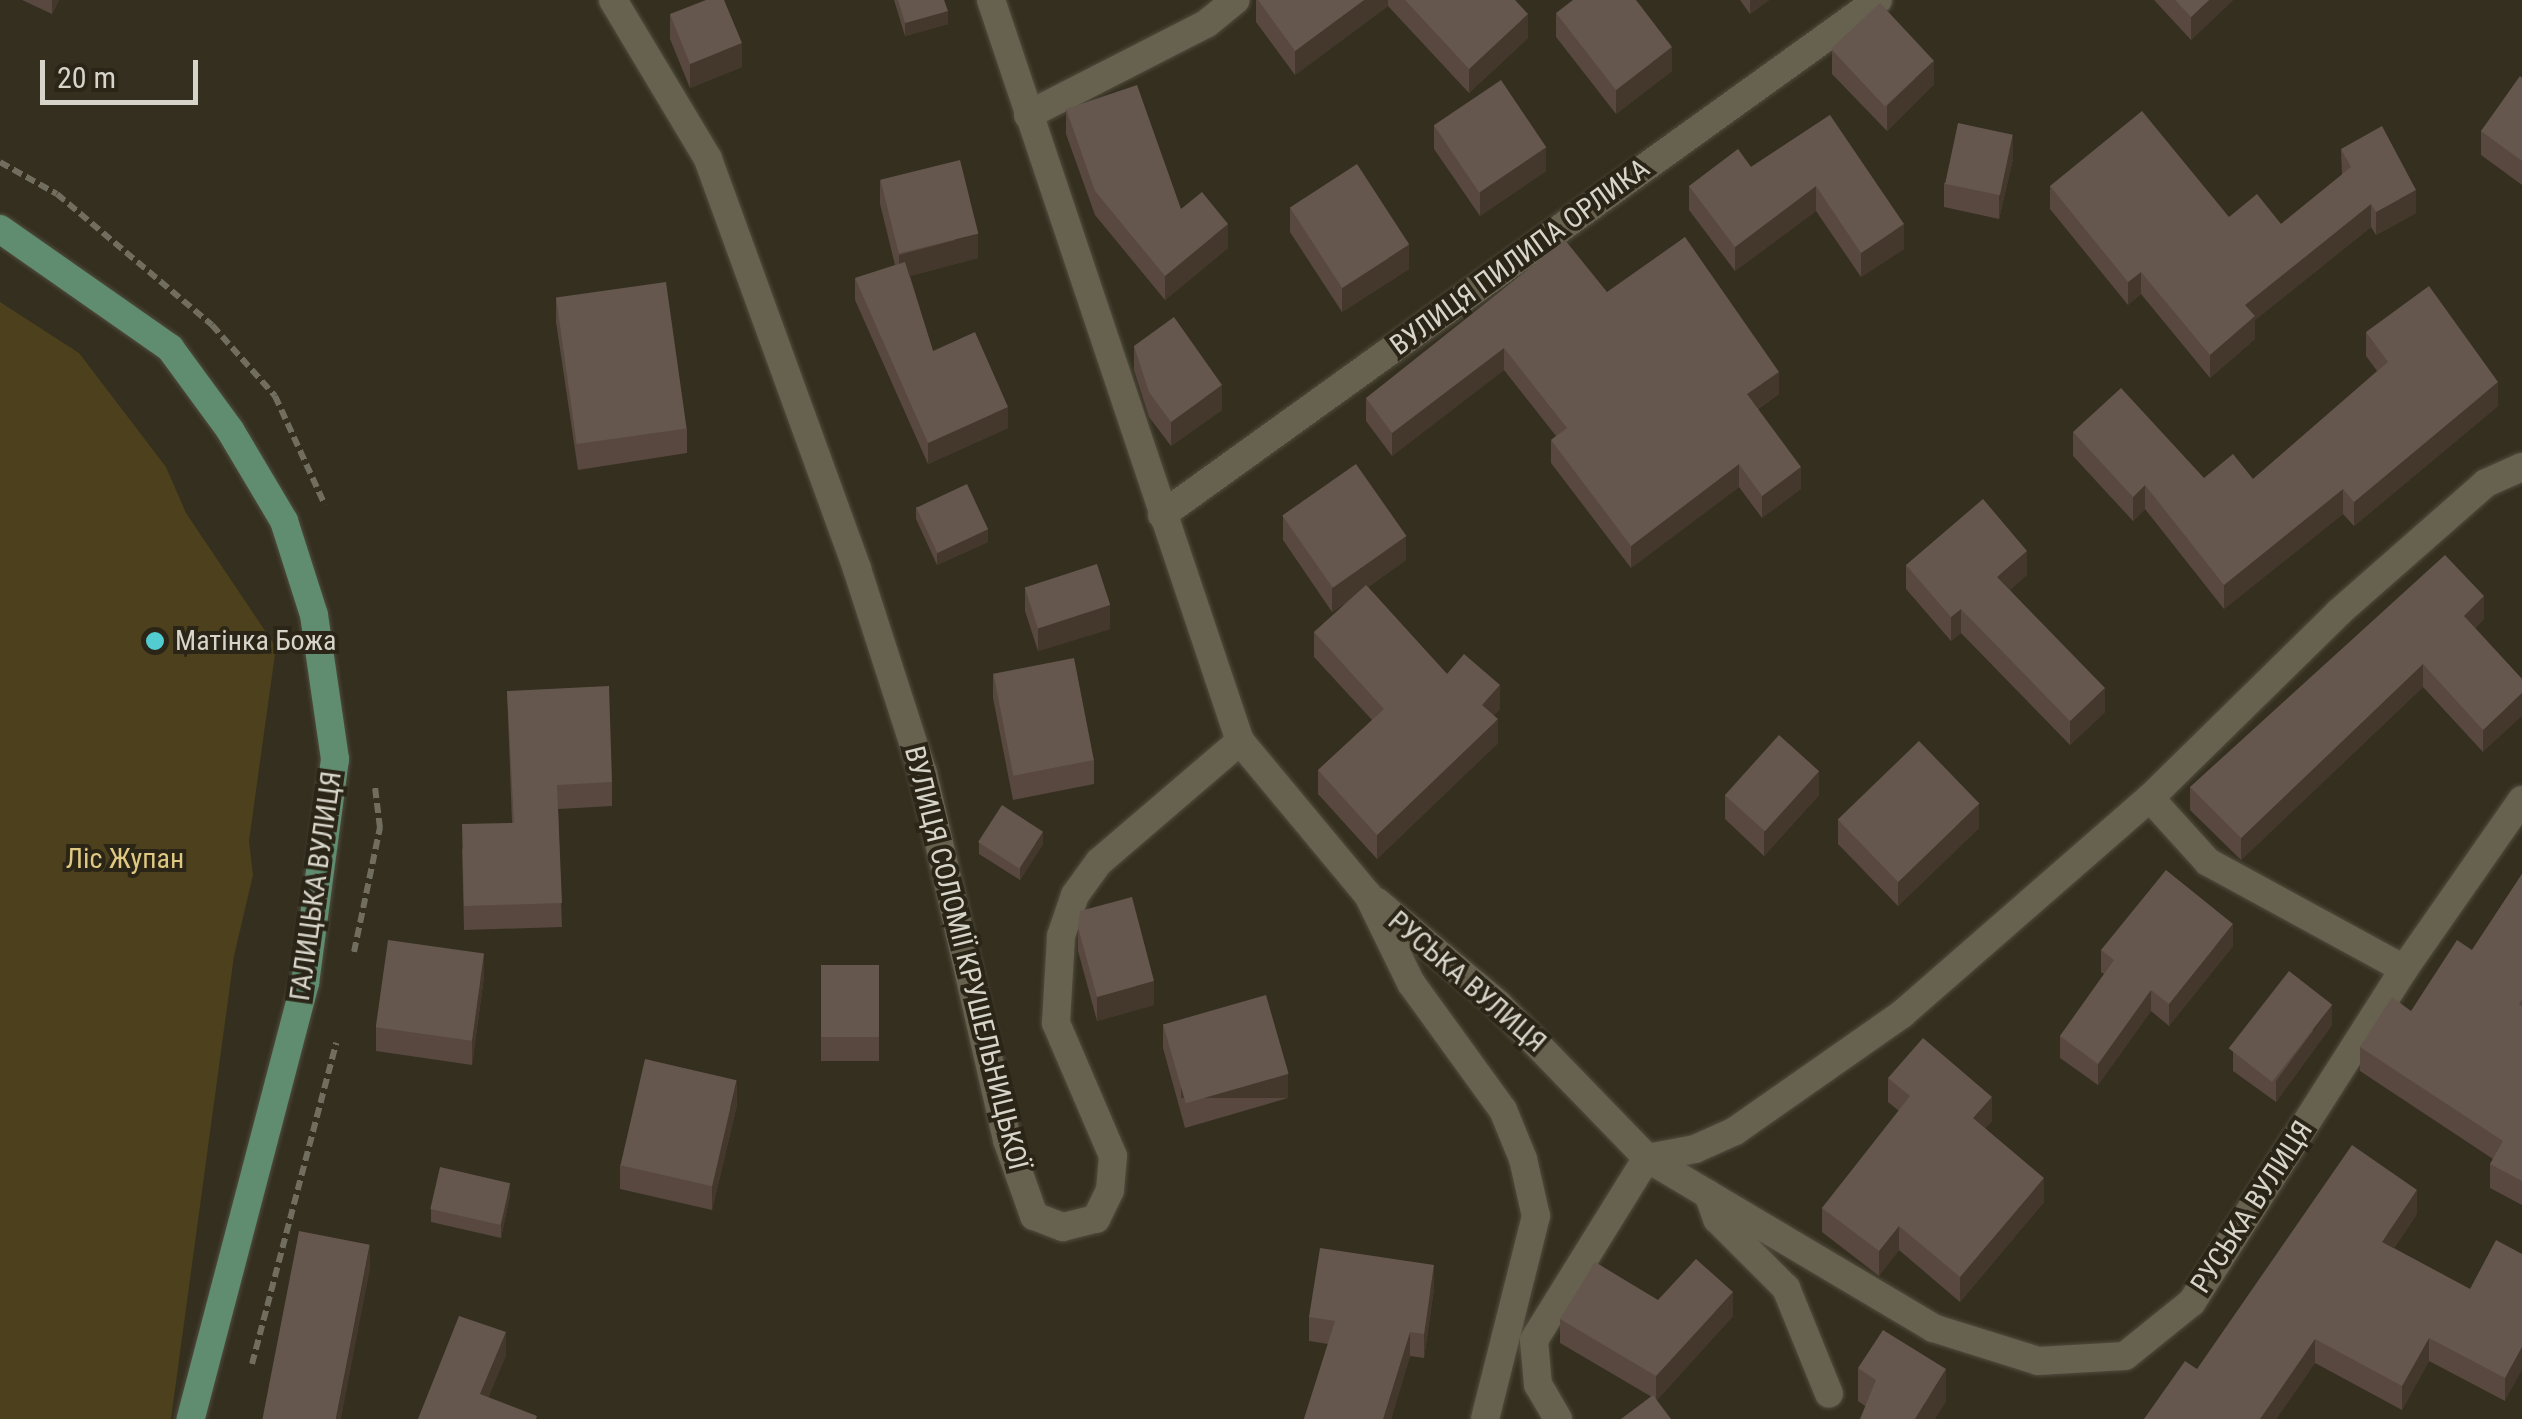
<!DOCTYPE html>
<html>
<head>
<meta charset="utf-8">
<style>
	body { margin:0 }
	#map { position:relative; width:2522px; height:1419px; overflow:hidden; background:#342f1f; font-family:"Roboto Condensed",sans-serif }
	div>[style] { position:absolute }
	.green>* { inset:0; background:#4c401d }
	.path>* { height:6px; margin-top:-3px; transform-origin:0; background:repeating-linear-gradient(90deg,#716d5f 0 10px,transparent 0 15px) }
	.roads { filter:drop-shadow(0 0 2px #504c3e) drop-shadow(0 0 2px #504c3e) }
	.service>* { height:28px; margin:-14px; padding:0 14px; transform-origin:14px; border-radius:14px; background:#676150 }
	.minor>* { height:28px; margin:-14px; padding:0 14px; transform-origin:14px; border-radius:14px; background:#676150 }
	.primary>* { height:28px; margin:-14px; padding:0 14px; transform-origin:14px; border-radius:14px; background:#608d6f }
	.wall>* { inset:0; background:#58483f; transform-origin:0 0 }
	.shaded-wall>* { inset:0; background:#44372c; transform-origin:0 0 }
	.building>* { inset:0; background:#65574e; transform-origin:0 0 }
	.dots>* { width:28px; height:28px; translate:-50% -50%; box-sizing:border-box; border:5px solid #2a2516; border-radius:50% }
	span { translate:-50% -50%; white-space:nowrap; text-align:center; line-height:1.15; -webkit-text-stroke:8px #2a2516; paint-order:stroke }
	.street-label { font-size:28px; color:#d7d4ca }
	.poi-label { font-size:28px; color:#d7d4ca }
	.left { translate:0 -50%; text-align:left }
	.park-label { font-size:28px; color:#dec882 }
	.scale { position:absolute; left:40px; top:60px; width:158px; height:45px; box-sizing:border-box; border:5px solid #d7d4ca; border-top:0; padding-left:12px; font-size:30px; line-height:35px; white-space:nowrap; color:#d7d4ca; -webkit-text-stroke:8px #2a2516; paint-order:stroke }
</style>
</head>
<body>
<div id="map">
	<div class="green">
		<div style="clip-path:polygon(0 302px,79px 353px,166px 467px,186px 513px,276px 647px,249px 841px,253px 875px,234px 956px,171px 1419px,0 1419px)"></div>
	</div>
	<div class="path">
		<div style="left:0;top:162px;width:65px;rotate:29.3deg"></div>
		<div style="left:57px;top:194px;width:203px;rotate:40.2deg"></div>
		<div style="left:212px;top:325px;width:95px;rotate:48.4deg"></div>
		<div style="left:275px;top:396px;width:120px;rotate:65.4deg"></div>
		<div style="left:354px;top:952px;width:127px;rotate:-78.2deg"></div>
		<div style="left:380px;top:828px;width:41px;rotate:-97deg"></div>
		<div style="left:252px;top:1364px;width:332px;rotate:-75.3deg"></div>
	</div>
	<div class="roads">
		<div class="service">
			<div style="left:2150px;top:798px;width:86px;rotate:47.8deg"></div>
			<div style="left:2208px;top:862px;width:223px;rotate:28.6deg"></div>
			<div style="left:1708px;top:1194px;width:27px;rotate:70deg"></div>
			<div style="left:1717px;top:1219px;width:98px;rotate:45deg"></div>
			<div style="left:1786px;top:1288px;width:114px;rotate:67.9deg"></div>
			<div style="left:1558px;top:1419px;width:39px;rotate:-120deg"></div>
			<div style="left:1538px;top:1385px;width:45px;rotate:-95.1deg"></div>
			<div style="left:1534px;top:1340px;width:214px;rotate:-58.2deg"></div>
			<div style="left:1647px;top:1158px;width:333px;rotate:30.7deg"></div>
			<div style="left:1933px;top:1328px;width:110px;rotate:17.4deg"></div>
			<div style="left:2038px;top:1361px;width:87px;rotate:-3.3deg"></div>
			<div style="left:2125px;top:1356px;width:86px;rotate:-38.9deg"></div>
			<div style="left:2192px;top:1302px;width:395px;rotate:-57.5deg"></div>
			<div style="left:2404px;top:969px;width:206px;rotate:-55.1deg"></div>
		</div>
		<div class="minor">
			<div style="left:613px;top:0;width:185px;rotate:59.1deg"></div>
			<div style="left:708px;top:159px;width:436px;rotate:70deg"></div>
			<div style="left:857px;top:569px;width:214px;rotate:72.1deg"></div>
			<div style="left:923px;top:773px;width:376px;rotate:77.1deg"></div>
			<div style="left:1007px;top:1140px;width:81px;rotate:70.4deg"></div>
			<div style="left:1034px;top:1216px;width:31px;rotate:21deg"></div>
			<div style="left:1063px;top:1227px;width:34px;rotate:-14deg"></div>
			<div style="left:1096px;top:1219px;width:32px;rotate:-64deg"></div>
			<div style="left:1110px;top:1190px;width:34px;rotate:-85deg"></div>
			<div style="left:1113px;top:1156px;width:145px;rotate:-113.2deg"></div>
			<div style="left:1056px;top:1023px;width:87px;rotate:-86.7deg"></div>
			<div style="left:1061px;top:936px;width:43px;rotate:-71.1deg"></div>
			<div style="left:1075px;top:895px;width:41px;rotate:-54deg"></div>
			<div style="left:1099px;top:862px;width:186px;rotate:-40.6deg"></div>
			<div style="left:991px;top:0;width:782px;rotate:71.43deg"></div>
			<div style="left:1240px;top:741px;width:200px;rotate:50.3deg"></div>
			<div style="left:1368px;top:895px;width:98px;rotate:64deg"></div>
			<div style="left:1411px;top:983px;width:157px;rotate:54.1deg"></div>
			<div style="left:1503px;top:1110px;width:53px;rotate:67.8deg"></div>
			<div style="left:1523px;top:1159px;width:58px;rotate:77.2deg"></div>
			<div style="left:1536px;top:1216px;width:209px;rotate:104.1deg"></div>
			<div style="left:1028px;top:115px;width:200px;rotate:-27.1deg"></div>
			<div style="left:1206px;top:24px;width:38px;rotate:-39deg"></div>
			<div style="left:1162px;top:515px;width:882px;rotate:-35.73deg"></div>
			<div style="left:1377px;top:902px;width:158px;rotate:40.1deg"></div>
			<div style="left:1498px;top:1004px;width:214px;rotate:45.9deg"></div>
			<div style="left:1647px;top:1158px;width:49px;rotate:-10.6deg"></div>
			<div style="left:1695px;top:1149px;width:44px;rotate:-24.2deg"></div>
			<div style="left:1735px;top:1131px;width:204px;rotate:-35deg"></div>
			<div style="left:1902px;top:1014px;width:329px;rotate:-41.1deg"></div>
			<div style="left:2150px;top:798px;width:264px;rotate:-44.5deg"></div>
			<div style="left:2338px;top:613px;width:197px;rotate:-41.3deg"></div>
			<div style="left:2486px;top:483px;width:39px;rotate:-24deg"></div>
		</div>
		<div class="primary">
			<div style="left:0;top:229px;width:208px;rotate:35deg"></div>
			<div style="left:170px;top:348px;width:102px;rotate:53.8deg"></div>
			<div style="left:230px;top:430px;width:106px;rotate:59.3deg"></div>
			<div style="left:284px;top:521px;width:99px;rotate:72.3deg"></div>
			<div style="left:314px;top:615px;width:146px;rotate:81.7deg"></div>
			<div style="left:335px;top:759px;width:226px;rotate:97.6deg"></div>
			<div style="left:305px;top:983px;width:451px;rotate:104.7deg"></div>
		</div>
	</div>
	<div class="wall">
		<div style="clip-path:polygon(22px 0,59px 0,52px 14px)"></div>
		<div style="clip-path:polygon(894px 0,944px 0,948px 24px,905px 36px)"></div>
		<div style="clip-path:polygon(1256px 0,1515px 0,1528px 38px,1469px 93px,1388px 6px,1295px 75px,1256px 22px)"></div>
		<div style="clip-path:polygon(1740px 0,1769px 0,1750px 14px)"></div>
		<div style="clip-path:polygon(2154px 0,2233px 0,2191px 40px)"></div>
		<div style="clip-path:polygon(1556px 13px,1672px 71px,1616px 114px,1556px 37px)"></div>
		<div style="clip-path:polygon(670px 14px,742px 67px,690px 88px,670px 39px)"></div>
		<div style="clip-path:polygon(1832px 50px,1934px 84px,1887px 131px,1832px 74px)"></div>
		<div style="clip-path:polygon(2522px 78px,2522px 185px,2481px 155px,2481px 131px)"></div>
		<div style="clip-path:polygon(1066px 109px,1181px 209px,1228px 248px,1165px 300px,1095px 215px,1066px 134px)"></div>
		<div style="clip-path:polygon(1830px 115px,1904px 249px,1861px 277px,1816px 211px,1735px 271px,1689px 210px,1689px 186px,1751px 167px)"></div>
		<div style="clip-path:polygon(1434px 125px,1546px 171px,1480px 216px,1434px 149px)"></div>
		<div style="clip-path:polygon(2341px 149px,2416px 213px,2376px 235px,2371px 227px,2255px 320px,2255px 339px,2210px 378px,2141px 294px,2128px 305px,2050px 209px,2050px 186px,2229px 217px,2281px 224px,2342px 175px)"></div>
		<div style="clip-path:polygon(2013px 159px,1999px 219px,1944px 207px,1944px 183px)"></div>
		<div style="clip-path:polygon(880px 180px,978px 258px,910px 276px,933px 351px,1008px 428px,928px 464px,855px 300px,855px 278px,895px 265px,880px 204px)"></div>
		<div style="clip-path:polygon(1290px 208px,1409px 269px,1342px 312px,1290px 232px)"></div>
		<div style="clip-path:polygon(1607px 292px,1779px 394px,1758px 409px,1801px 489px,1762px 518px,1739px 487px,1631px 568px,1551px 463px,1551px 440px,1556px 436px,1504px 370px,1392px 456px,1366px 421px,1366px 398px)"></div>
		<div style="clip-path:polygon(556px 298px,687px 429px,687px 453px,578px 470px,556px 322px)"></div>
		<div style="clip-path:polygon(2366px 332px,2498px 406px,2354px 526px,2343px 514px,2224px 609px,2145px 509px,2133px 521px,2073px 456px,2073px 432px,2204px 478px,2253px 479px,2377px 371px,2366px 356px)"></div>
		<div style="clip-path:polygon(1134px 346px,1222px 410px,1171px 446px,1149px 417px,1134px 370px)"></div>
		<div style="clip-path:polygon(916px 507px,988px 542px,937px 565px,916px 519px)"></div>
		<div style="clip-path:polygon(1283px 516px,1406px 560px,1368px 587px,1447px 674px,1500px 709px,1494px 715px,1498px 743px,1377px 859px,1318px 794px,1318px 770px,1372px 720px,1314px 657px,1314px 632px,1350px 600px,1332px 612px,1283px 540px)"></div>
		<div style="clip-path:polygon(1906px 565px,2027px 575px,2010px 590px,2105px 712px,2070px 745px,1961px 633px,1951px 641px,1906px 589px)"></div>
		<div style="clip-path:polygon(1025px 587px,1110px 629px,1038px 651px,1025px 611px)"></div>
		<div style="clip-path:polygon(2484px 619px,2475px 628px,2522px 679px,2483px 752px,2423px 687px,2241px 860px,2190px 810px,2190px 787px)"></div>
		<div style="clip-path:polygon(993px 673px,1094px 760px,1094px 784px,1013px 800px,993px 698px)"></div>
		<div style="clip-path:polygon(507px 691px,612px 782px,612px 806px,558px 809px,562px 927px,464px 930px,462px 849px,512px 823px)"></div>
		<div style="clip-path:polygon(1725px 795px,1819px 795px,1764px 856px,1725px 819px)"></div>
		<div style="clip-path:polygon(1838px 820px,1979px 828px,1898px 906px,1838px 844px)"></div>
		<div style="clip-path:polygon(979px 842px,1043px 844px,1020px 880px,979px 854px)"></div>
		<div style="clip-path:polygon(2522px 874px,2522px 1205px,2490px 1188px,2490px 1164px,2493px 1159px,2360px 1071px,2360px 1047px,2411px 1011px,2472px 950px)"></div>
		<div style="clip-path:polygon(1078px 927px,1154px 1005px,1097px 1021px,1078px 951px)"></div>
		<div style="clip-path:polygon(2233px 946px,2169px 1026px,2151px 1011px,2098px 1085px,2060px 1058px,2060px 1036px,2104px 974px,2101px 972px,2101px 950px)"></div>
		<div style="left:821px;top:965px;width:58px;height:96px"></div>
		<div style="clip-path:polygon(484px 977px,472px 1065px,376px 1051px,376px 1027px)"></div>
		<div style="clip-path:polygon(1163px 1024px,1288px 1098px,1185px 1128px,1163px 1048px)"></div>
		<div style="clip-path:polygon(2332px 1025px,2276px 1102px,2233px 1071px,2233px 1051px)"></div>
		<div style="clip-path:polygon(1888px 1078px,1992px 1121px,1985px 1128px,2044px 1202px,1960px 1302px,1899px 1250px,1879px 1276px,1822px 1232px,1822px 1208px,1899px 1111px,1888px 1102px)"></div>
		<div style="clip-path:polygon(737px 1105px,712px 1210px,620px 1189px,620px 1165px)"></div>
		<div style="clip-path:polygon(510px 1195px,501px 1238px,431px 1222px,431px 1209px)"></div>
		<div style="clip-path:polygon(2417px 1214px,2394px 1248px,2470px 1289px,2522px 1254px,2505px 1401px,2429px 1361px,2402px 1410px,2315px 1363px,2276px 1419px,2144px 1419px,2197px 1369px)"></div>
		<div style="clip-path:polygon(1434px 1289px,1424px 1358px,1410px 1356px,1391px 1419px,1304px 1419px,1328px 1344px,1309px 1341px,1309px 1317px)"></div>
		<div style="clip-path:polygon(1658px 1300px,1733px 1316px,1657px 1400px,1560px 1343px,1560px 1319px)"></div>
		<div style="clip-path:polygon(1858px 1368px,1946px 1402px,1865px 1406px,1858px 1401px)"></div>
	</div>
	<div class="shaded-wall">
		<div style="clip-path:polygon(52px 0,59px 0,52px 14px)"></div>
		<div style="clip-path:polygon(1364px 0,1388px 0,1388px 6px,1295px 75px,1295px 51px)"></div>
		<div style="clip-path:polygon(1750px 0,1769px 0,1750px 14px)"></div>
		<div style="clip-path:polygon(2209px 0,2233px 0,2191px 40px,2191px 17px)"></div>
		<div style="clip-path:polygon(948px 11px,948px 24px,905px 36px,905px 23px)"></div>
		<div style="clip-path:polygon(1528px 14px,1528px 38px,1469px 93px,1469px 69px)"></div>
		<div style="clip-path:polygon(742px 43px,742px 67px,690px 88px,690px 64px)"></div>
		<div style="clip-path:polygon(1672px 47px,1672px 71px,1616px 114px,1616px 90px)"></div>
		<div style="clip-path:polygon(1934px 60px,1934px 84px,1887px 131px,1887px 106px)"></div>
		<div style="clip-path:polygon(2013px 135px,2013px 159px,1999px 219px,1999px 195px)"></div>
		<div style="clip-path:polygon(1546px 147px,1546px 171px,1480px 216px,1480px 192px)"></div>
		<div style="clip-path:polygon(1816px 186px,1816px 211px,1735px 271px,1735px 247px)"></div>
		<div style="clip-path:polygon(2416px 190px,2416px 213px,2376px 235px,2376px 212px)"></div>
		<div style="clip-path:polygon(2371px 204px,2371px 227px,2255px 320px,2255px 339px,2210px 378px,2210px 355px,2245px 305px)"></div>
		<div style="clip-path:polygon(1228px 224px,1228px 248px,1165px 300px,1165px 276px)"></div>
		<div style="clip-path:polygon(1904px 224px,1904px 249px,1861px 277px,1861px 253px)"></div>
		<div style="clip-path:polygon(978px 234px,978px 258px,899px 279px,899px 255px)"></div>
		<div style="clip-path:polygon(1409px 245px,1409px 269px,1342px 312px,1342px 288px)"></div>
		<div style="clip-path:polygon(2141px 272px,2141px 294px,2128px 305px,2128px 282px)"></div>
		<div style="clip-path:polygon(1504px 348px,1504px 370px,1392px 456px,1392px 433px)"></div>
		<div style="clip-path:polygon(1779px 372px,1779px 394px,1747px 416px,1747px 394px)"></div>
		<div style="clip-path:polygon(2498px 382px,2498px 406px,2354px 526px,2354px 502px)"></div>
		<div style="clip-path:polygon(1222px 385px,1222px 410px,1171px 446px,1171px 422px)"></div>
		<div style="clip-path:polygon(1008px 407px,1008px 428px,928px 464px,928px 443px)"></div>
		<div style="clip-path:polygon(1739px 464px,1739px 487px,1631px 568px,1631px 546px)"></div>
		<div style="clip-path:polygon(1801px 467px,1801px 489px,1762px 518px,1762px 496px)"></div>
		<div style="clip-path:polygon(2145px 485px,2145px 509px,2133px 521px,2133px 497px)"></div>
		<div style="clip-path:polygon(2343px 489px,2343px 514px,2224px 609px,2224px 585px)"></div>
		<div style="clip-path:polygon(988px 529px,988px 542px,937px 565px,937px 552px)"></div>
		<div style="clip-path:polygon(1406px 536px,1406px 560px,1332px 612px,1332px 588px)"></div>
		<div style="clip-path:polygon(2027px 551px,2027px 575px,1997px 601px,1997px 577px)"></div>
		<div style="clip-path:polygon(2484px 596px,2484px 619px,2464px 638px,2464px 616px)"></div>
		<div style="clip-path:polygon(1110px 605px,1110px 629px,1038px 651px,1038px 627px)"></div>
		<div style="clip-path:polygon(1961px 609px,1961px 633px,1951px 641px,1951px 617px)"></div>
		<div style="clip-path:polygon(2423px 664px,2423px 687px,2241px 860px,2241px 838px)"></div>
		<div style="clip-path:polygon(1500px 685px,1500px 709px,1482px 729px,1482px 705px)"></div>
		<div style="clip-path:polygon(2105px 688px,2105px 712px,2070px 745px,2070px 721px)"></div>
		<div style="clip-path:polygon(2522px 693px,2522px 716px,2483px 752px,2483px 730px)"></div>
		<div style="clip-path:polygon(1498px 719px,1498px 743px,1377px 859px,1377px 835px)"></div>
		<div style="clip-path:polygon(1819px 771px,1819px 795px,1764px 856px,1764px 831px)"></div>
		<div style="clip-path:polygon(1979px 804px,1979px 828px,1898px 906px,1898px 882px)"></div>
		<div style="clip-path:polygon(1043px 832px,1043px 844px,1020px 880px,1020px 868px)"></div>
		<div style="clip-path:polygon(2233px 924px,2233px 946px,2169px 1026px,2169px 1004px)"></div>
		<div style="clip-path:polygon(484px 953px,484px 977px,472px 1065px,472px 1041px)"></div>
		<div style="clip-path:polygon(1154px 981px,1154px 1005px,1097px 1021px,1097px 997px)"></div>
		<div style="clip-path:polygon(2151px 990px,2151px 1011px,2098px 1085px,2098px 1064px)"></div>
		<div style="clip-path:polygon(2332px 1005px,2332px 1025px,2276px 1102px,2276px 1081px)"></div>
		<div style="left:1288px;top:1074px;width:24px;height:107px;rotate:90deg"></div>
		<div style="clip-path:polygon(737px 1080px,737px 1105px,712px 1210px,712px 1186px)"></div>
		<div style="clip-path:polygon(1992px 1097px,1992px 1121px,1973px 1142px,1973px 1118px)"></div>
		<div style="clip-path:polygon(2044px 1178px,2044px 1202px,1960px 1302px,1960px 1277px)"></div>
		<div style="clip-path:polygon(510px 1183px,510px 1195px,501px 1238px,501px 1225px)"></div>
		<div style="clip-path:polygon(2417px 1190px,2417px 1214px,2382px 1265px,2382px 1242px)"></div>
		<div style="clip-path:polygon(1899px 1226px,1899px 1250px,1879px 1276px,1879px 1251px)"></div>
		<div style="clip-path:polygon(370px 1245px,370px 1269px,341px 1419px,336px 1419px)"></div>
		<div style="clip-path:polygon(1434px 1265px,1434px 1289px,1424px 1358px,1424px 1334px)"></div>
		<div style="clip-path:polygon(1733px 1292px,1733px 1316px,1656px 1401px,1656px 1376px)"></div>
		<div style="clip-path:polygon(506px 1332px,506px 1356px,480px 1418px,480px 1394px)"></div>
		<div style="clip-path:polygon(1410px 1332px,1410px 1356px,1391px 1419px,1383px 1419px)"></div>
		<div style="clip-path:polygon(2429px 1338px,2429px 1361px,2402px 1410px,2402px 1386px)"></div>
		<div style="clip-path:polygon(2315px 1339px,2315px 1363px,2276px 1419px,2260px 1419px)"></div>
		<div style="clip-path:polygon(2522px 1347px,2522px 1370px,2505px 1401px,2505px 1378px)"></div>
		<div style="clip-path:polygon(1946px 1369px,1946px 1402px,1935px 1419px,1915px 1419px)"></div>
	</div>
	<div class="building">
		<div style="clip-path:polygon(706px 0,724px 0,742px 43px,690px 64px,670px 14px)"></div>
		<div style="clip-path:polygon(898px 0,944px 0,948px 11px,905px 23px)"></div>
		<div style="clip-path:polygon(1258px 0,1364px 0,1295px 51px)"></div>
		<div style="clip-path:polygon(1405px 0,1515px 0,1528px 14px,1469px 69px)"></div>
		<div style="clip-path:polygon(1573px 0,1636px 0,1672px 47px,1616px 90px,1556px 13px)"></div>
		<div style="clip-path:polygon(2175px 0,2209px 0,2191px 17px)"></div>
		<div style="left:1880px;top:3px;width:79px;height:67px;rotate:47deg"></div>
		<div style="clip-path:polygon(2520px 76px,2522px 78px,2522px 161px,2481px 131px)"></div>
		<div style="left:1501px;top:80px;width:81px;height:81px;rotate:56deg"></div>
		<div style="clip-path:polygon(1137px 85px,1181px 209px,1202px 192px,1228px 224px,1165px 276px,1095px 191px,1066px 109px)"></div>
		<div style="clip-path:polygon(2142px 111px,2229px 217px,2257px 194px,2281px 224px,2351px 167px,2341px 149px,2382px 126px,2416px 190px,2376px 212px,2371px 204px,2245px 305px,2255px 316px,2210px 355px,2141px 272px,2128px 282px,2050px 186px)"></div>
		<div style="clip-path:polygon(1830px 115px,1904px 224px,1861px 253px,1816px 186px,1735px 247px,1689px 186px,1738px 149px,1751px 167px)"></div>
		<div style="left:1958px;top:123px;width:56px;height:62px;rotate:12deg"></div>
		<div style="left:960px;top:160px;width:76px;height:82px;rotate:76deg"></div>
		<div style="left:1357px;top:164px;width:96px;height:80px;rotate:57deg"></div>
		<div style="clip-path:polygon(1685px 237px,1779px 372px,1747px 394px,1801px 467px,1762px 496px,1739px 464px,1631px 546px,1551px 440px,1567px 428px,1504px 348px,1392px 433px,1366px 398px,1565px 240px,1607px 292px)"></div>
		<div style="clip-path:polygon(905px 262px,933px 351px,975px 332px,1008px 407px,928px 443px,855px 278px)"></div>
		<div style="left:666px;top:282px;width:148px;height:111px;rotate:82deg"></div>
		<div style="clip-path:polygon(2429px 286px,2498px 382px,2354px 502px,2343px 489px,2224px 585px,2145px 485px,2133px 497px,2073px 432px,2121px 388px,2204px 478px,2233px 454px,2253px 479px,2388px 362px,2366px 332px)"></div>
		<div style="clip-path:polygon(1174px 317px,1222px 385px,1171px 422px,1149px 392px,1134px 346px)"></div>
		<div style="left:1356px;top:464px;width:88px;height:90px;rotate:55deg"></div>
		<div style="left:967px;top:484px;width:50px;height:56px;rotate:65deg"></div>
		<div style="clip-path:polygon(1983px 499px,2027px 551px,1997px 577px,2105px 688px,2070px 721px,1961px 609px,1951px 617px,1906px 565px)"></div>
		<div style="clip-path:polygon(2445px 555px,2484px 596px,2464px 616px,2522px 679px,2522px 693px,2483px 730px,2423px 664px,2241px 838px,2190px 787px)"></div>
		<div style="left:1097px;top:564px;width:43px;height:76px;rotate:72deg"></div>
		<div style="clip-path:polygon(1366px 585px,1447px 674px,1464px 654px,1500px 685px,1482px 705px,1498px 719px,1377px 835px,1318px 770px,1384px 709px,1314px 632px)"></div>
		<div style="left:1074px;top:658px;width:104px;height:82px;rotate:79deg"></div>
		<div style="clip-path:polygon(609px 686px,612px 782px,557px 785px,562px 903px,464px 906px,462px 824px,514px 823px,507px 691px)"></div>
		<div style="left:1779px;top:735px;width:54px;height:81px;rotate:42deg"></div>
		<div style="left:1919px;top:741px;width:87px;height:113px;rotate:46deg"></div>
		<div style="left:1002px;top:805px;width:49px;height:44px;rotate:33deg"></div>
		<div style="clip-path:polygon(2166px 870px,2233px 924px,2169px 1004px,2151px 990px,2098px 1064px,2060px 1036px,2114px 960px,2101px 950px)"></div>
		<div style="clip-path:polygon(2522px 874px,2522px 999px,2519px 1004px,2522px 1006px,2522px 1181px,2490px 1164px,2503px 1141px,2360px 1047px,2392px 997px,2411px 1011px,2457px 940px,2472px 950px)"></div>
		<div style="clip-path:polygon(1132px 897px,1154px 981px,1097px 997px,1078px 927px,1080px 911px)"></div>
		<div style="left:388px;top:940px;width:97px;height:88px;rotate:8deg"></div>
		<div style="left:821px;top:965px;width:58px;height:72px"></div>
		<div style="left:2289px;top:971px;width:55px;height:98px;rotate:38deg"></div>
		<div style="left:1266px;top:995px;width:82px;height:107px;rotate:74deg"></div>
		<div style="clip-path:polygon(1923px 1038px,1992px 1097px,1973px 1118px,2044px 1178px,1960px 1277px,1899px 1226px,1879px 1251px,1822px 1208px,1910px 1096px,1888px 1078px)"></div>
		<div style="left:645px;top:1059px;width:94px;height:109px;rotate:13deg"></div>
		<div style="clip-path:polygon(2352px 1145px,2417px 1190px,2382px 1242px,2470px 1289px,2496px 1240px,2522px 1254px,2522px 1347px,2505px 1378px,2429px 1338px,2402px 1386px,2315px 1339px,2260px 1419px,2144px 1419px,2185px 1361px,2197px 1369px)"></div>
		<div style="left:440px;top:1167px;width:72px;height:43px;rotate:13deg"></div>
		<div style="left:299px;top:1231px;width:72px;height:192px;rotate:11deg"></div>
		<div style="clip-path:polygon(1320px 1248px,1434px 1265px,1424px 1334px,1410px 1332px,1383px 1419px,1304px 1419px,1335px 1321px,1309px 1317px)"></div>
		<div style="clip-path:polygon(1696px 1259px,1733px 1292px,1656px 1376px,1560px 1319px,1595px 1262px,1658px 1300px)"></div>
		<div style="clip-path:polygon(459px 1316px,506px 1332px,480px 1394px,537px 1416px,536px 1419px,418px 1419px)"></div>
		<div style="clip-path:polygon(1883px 1330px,1946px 1369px,1915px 1419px,1860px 1419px,1876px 1380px,1858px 1368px)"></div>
		<div style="clip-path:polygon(1653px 1395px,1671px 1419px,1621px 1419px)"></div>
	</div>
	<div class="dots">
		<div style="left:155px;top:641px;background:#52ccd0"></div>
	</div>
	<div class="street-label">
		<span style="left:1520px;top:257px;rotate:-36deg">ВУЛИЦЯ ПИЛИПА ОРЛИКА</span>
		<span style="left:316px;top:886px;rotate:-82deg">ГАЛИЦЬКА ВУЛИЦЯ</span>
		<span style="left:966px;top:958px;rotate:76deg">ВУЛИЦЯ СОЛОМІЇ КРУШЕЛЬНИЦЬКОЇ</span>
		<span style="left:1467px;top:982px;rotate:41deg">РУСЬКА ВУЛИЦЯ</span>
		<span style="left:2252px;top:1207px;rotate:-57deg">РУСЬКА ВУЛИЦЯ</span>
	</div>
	<div class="poi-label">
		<span class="left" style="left:175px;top:641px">Матінка Божа</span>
	</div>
	<div class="park-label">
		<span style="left:125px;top:859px">Ліс Жупан</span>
	</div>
	<div class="scale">20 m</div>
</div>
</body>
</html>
